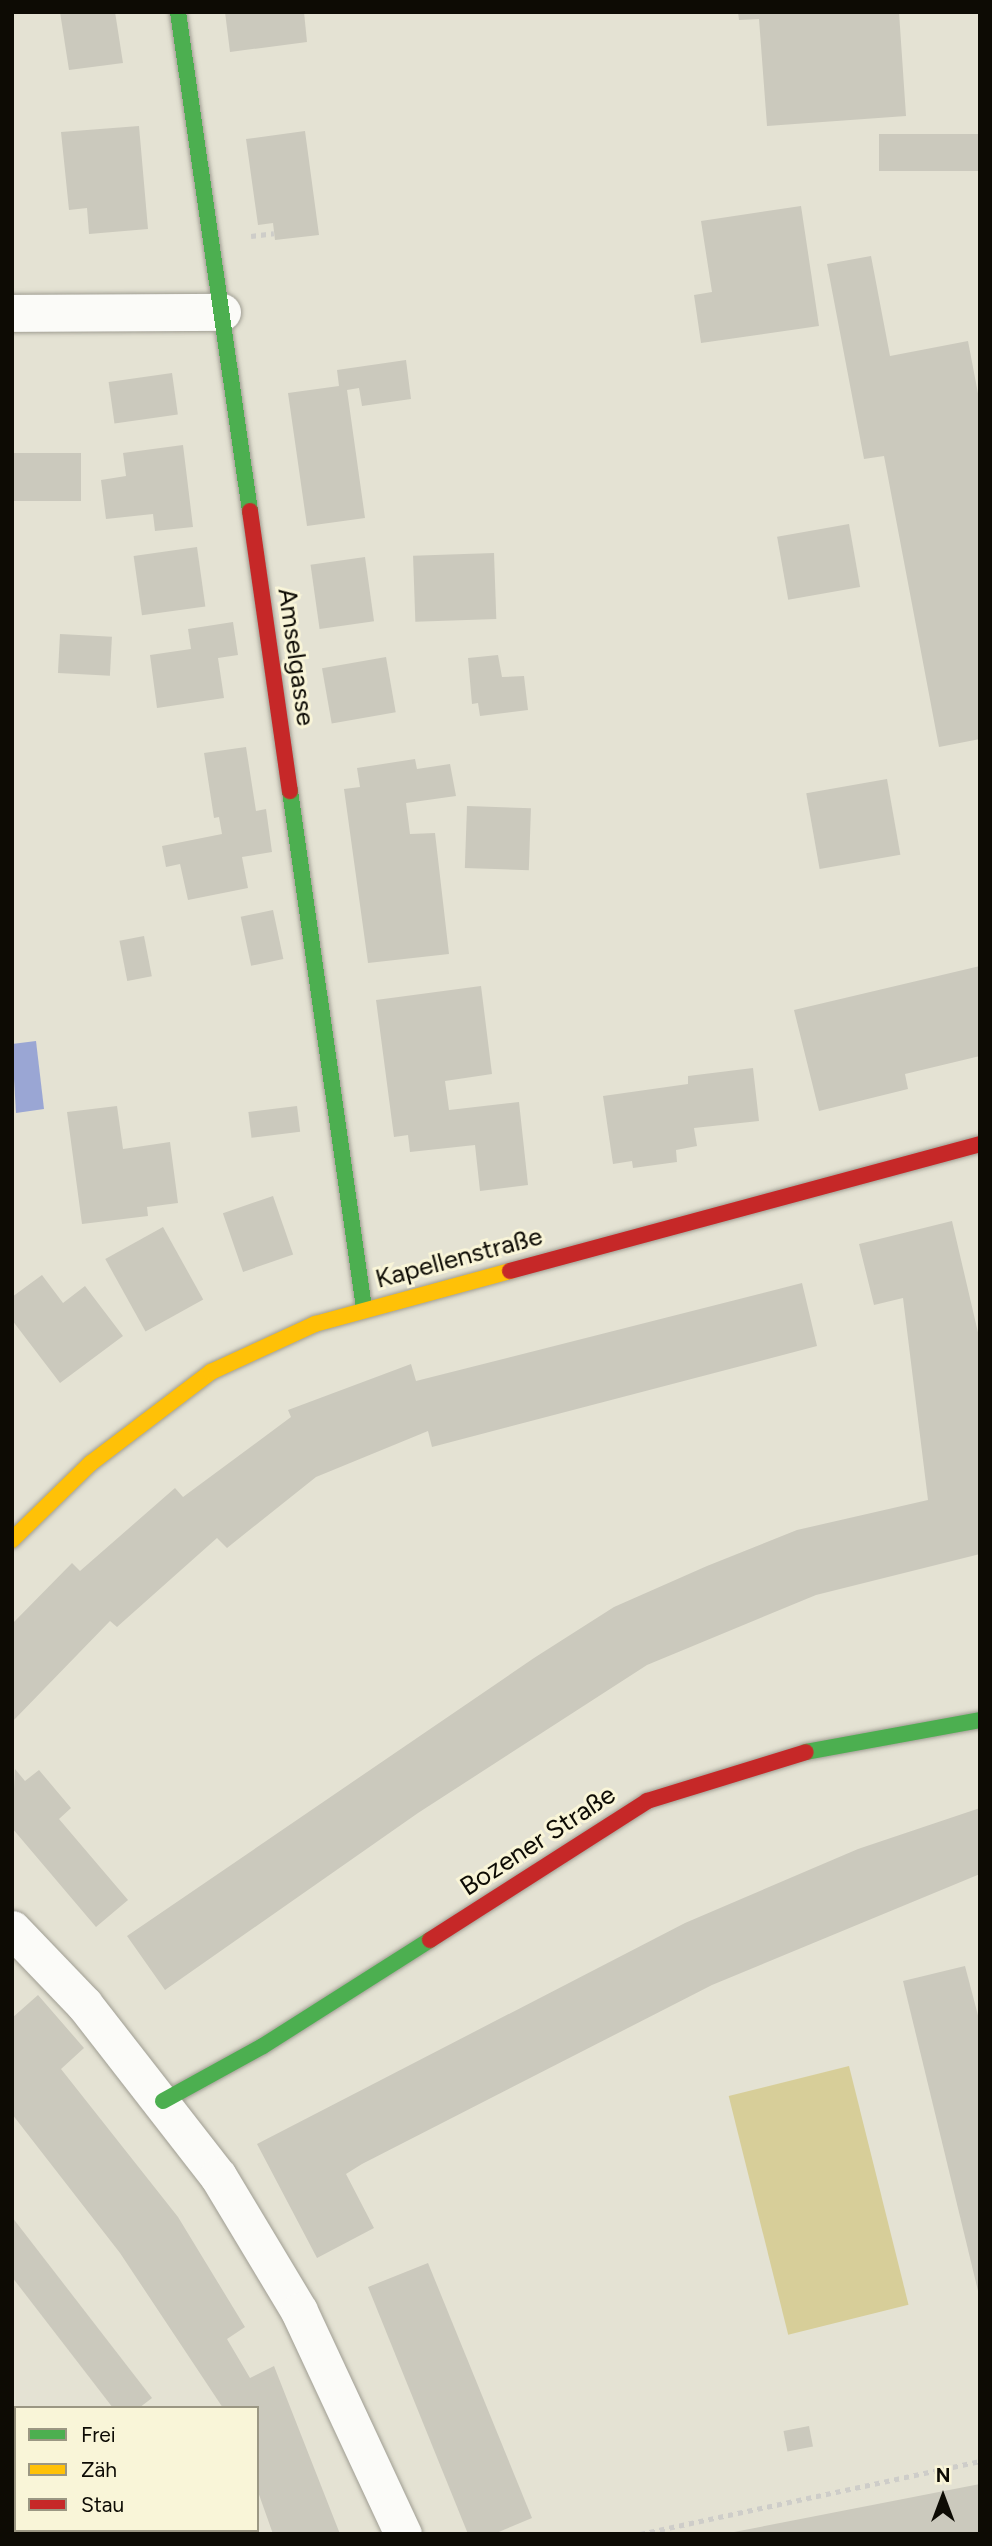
<!DOCTYPE html>
<html>
<head>
<meta charset="utf-8">
<style>
	body { margin:0 }
	#map { position:relative; width:992px; height:2546px; overflow:hidden; background:#e4e2d3; font-family:Figtree,sans-serif }
	div>[style] { position:absolute }
	.green>* { inset:0; background:#d7ce99; transform-origin:0 0 }
	.water>* { inset:0; background:#9aa6d4 }
	.building>* { inset:0; background:#cbc9bd; transform-origin:0 0 }
	.path>* { height:4.5px; margin-top:-2.25px; transform-origin:0; background:repeating-linear-gradient(90deg,#cecdc9 0 5px,transparent 0 10px) }
	.roads { filter:drop-shadow(0 0 2px #9f9d92) drop-shadow(0 0 2px #9f9d92) }
	.street>* { height:37px; margin:-18.5px; padding:0 18.5px; transform-origin:18.5px; border-radius:18.5px; background:#fbfbf8 }
	.fast>* { height:16px; margin:-8px; padding:0 8px; transform-origin:8px; border-radius:8px; background:#4caf50 }
	.slow>* { height:16px; margin:-8px; padding:0 8px; transform-origin:8px; border-radius:8px; background:#ffc107 }
	.jam>* { height:16px; margin:-8px; padding:0 8px; transform-origin:8px; border-radius:8px; background:#c62828 }
	span { translate:-50% -50%; white-space:nowrap; text-align:center; line-height:1.15; -webkit-text-stroke:6px #f9f5d8; paint-order:stroke }
	.street-label { font-size:26px; color:#0d0b04 }
	.frame { position:absolute; inset:0; border:14px solid #0d0b04; pointer-events:none }
	.legend { position:absolute; left:14px; top:2406px; width:245px; height:126px; box-sizing:border-box; background:#f9f5d8; border:2px solid #9b9783; margin:0; padding:9px 12px; list-style:none; font-size:21px; color:#0d0b04 }
	.legend li { display:flex; align-items:center; gap:14px; height:35px }
	.legend b { width:35px; border:2px solid #9b9783 }
	.north { position:absolute; left:908px; top:2462px; width:70px; height:70px; -webkit-text-stroke:5px #f9f5d8; paint-order:stroke; rotate:0deg; font-size:19px; font-weight:700; line-height:28px; text-align:center; color:#0d0b04 }
	.north::after { content:''; display:block; margin:auto; width:24px; height:32px; background:#0d0b04; clip-path:polygon(50% 0,100% 100%,50% 72%,0 100%) }
</style>
</head>
<body>
<div id="map">
	<div class="green">
		<div style="left:849px;top:2066px;width:246px;height:124px;rotate:76deg"></div>
	</div>
	<div class="water">
		<div style="clip-path:polygon(36px 1041px,44px 1109px,16px 1113px,12px 1044px)"></div>
	</div>
	<div class="building">
		<div style="clip-path:polygon(60px 12px,115px 12px,123px 63px,69px 70px)"></div>
		<div style="clip-path:polygon(225px 12px,304px 12px,307px 42px,230px 52px)"></div>
		<div style="clip-path:polygon(738px 12px,899px 12px,906px 116px,767px 126px,759px 19px,739px 20px)"></div>
		<div style="clip-path:polygon(139px 126px,148px 229px,89px 234px,87px 208px,69px 210px,61px 132px)"></div>
		<div style="clip-path:polygon(305px 131px,319px 235px,275px 240px,273px 223px,258px 225px,246px 139px)"></div>
		<div style="left:980px;top:134px;width:37px;height:101px;rotate:90deg"></div>
		<div style="clip-path:polygon(801px 206px,819px 326px,701px 343px,694px 295px,712px 292px,701px 221px)"></div>
		<div style="clip-path:polygon(871px 256px,890px 356px,968px 341px,980px 404px,980px 739px,939px 747px,884px 456px,864px 459px,827px 264px)"></div>
		<div style="clip-path:polygon(406px 360px,411px 399px,362px 406px,359px 388px,347px 390px,365px 518px,307px 526px,288px 393px,339px 386px,337px 370px)"></div>
		<div style="left:172px;top:373px;width:42px;height:64px;rotate:82deg"></div>
		<div style="clip-path:polygon(183px 445px,193px 527px,155px 531px,153px 514px,106px 519px,101px 480px,126px 476px,123px 453px)"></div>
		<div style="left:12px;top:453px;width:69px;height:48px"></div>
		<div style="left:849px;top:524px;width:64px;height:73px;rotate:80deg"></div>
		<div style="left:197px;top:547px;width:60px;height:64px;rotate:82deg"></div>
		<div style="left:494px;top:553px;width:66px;height:81px;rotate:88deg"></div>
		<div style="left:365px;top:557px;width:65px;height:55px;rotate:82deg"></div>
		<div style="clip-path:polygon(233px 622px,238px 655px,218px 658px,224px 698px,157px 708px,150px 655px,191px 649px,188px 629px)"></div>
		<div style="left:60px;top:634px;width:52px;height:39px;rotate:3deg"></div>
		<div style="clip-path:polygon(498px 655px,502px 677px,524px 676px,528px 710px,480px 716px,478px 703px,472px 704px,468px 658px)"></div>
		<div style="left:386px;top:657px;width:56px;height:65px;rotate:80deg"></div>
		<div style="clip-path:polygon(246px 747px,256px 811px,266px 809px,272px 852px,242px 857px,248px 888px,188px 900px,180px 864px,166px 867px,162px 846px,222px 834px,219px 817px,214px 818px,204px 753px)"></div>
		<div style="clip-path:polygon(415px 759px,417px 769px,450px 764px,456px 796px,406px 803px,410px 834px,435px 833px,449px 954px,368px 963px,344px 789px,360px 787px,357px 768px)"></div>
		<div style="left:887px;top:779px;width:77px;height:82px;rotate:80deg"></div>
		<div style="left:467px;top:806px;width:64px;height:62px;rotate:2deg"></div>
		<div style="left:273px;top:910px;width:50px;height:33px;rotate:78deg"></div>
		<div style="left:144px;top:936px;width:41px;height:25px;rotate:79deg"></div>
		<div style="clip-path:polygon(980px 966px,980px 1056px,905px 1074px,908px 1089px,819px 1111px,794px 1010px)"></div>
		<div style="clip-path:polygon(481px 986px,492px 1074px,445px 1081px,449px 1110px,519px 1102px,528px 1185px,480px 1191px,475px 1145px,410px 1152px,408px 1135px,394px 1137px,376px 1000px)"></div>
		<div style="clip-path:polygon(753px 1068px,759px 1121px,694px 1128px,697px 1146px,676px 1150px,677px 1162px,633px 1168px,632px 1161px,613px 1164px,603px 1096px,688px 1084px,688px 1076px)"></div>
		<div style="clip-path:polygon(117px 1106px,123px 1149px,170px 1142px,178px 1203px,147px 1207px,148px 1216px,82px 1224px,67px 1112px)"></div>
		<div style="left:297px;top:1106px;width:26px;height:49px;rotate:83deg"></div>
		<div style="left:273px;top:1196px;width:62px;height:53px;rotate:71deg"></div>
		<div style="clip-path:polygon(952px 1221px,980px 1341px,980px 1554px,816px 1595px,647px 1665px,418px 1813px,165px 1990px,127px 1936px,534px 1658px,614px 1607px,707px 1566px,797px 1530px,928px 1500px,903px 1298px,874px 1305px,859px 1244px)"></div>
		<div style="left:163px;top:1227px;width:83px;height:66px;rotate:61deg"></div>
		<div style="clip-path:polygon(42px 1275px,63px 1303px,85px 1286px,123px 1336px,60px 1383px,12px 1320px,12px 1297px)"></div>
		<div style="clip-path:polygon(802px 1283px,817px 1346px,432px 1447px,428px 1431px,316px 1477px,227px 1548px,217px 1538px,117px 1627px,110px 1621px,12px 1722px,12px 1624px,72px 1563px,80px 1571px,175px 1488px,183px 1497px,291px 1417px,288px 1410px,411px 1364px,416px 1381px)"></div>
		<div style="clip-path:polygon(15px 1769px,25px 1781px,39px 1770px,71px 1808px,59px 1819px,128px 1900px,96px 1927px,12px 1828px)"></div>
		<div style="clip-path:polygon(980px 1808px,980px 1874px,712px 1985px,362px 2164px,346px 2174px,374px 2228px,317px 2258px,257px 2144px,685px 1923px,858px 1849px)"></div>
		<div style="clip-path:polygon(965px 1966px,980px 2023px,979px 2295px,903px 1981px)"></div>
		<div style="clip-path:polygon(38px 1995px,84px 2048px,61px 2069px,178px 2217px,245px 2327px,227px 2339px,250px 2378px,274px 2366px,340px 2534px,273px 2534px,257px 2489px,257px 2408px,223px 2408px,120px 2253px,12px 2114px,12px 2018px)"></div>
		<div style="clip-path:polygon(12px 2217px,152px 2398px,139px 2408px,113px 2408px,12px 2277px)"></div>
		<div style="clip-path:polygon(428px 2263px,532px 2518px,494px 2534px,468px 2534px,368px 2287px)"></div>
		<div style="left:809px;top:2426px;width:21px;height:26px;rotate:79deg"></div>
		<div style="clip-path:polygon(980px 2484px,980px 2534px,734px 2534px,734px 2532px)"></div>
	</div>
	<div class="path">
		<div style="left:251px;top:236px;width:23px;rotate:-7deg"></div>
		<div style="left:640px;top:2534px;width:348px;rotate:-12.1deg"></div>
	</div>
	<div class="roads">
		<div class="street">
			<div style="left:12px;top:313px;width:210px;rotate:-0.3deg"></div>
			<div style="left:12px;top:1929px;width:104px;rotate:46.2deg"></div>
			<div style="left:84px;top:2004px;width:218px;rotate:52.1deg"></div>
			<div style="left:218px;top:2176px;width:157px;rotate:59deg"></div>
			<div style="left:299px;top:2311px;width:246px;rotate:65deg"></div>
		</div>
		<div class="fast">
			<div style="left:178px;top:12px;width:504px;rotate:81.79deg"></div>
			<div style="left:290px;top:791px;width:522px;rotate:81.85deg"></div>
			<div style="left:806px;top:1752px;width:177px;rotate:-10.4deg"></div>
			<div style="left:163px;top:2101px;width:114px;rotate:-28.8deg"></div>
			<div style="left:263px;top:2046px;width:198px;rotate:-32.4deg"></div>
		</div>
		<div class="slow">
			<div style="left:12px;top:1540px;width:110px;rotate:-44.3deg"></div>
			<div style="left:91px;top:1463px;width:151px;rotate:-37.2deg"></div>
			<div style="left:211px;top:1372px;width:115px;rotate:-24.8deg"></div>
			<div style="left:315px;top:1324px;width:202px;rotate:-15.2deg"></div>
		</div>
		<div class="jam">
			<div style="left:250px;top:511px;width:283px;rotate:81.9deg"></div>
			<div style="left:510px;top:1271px;width:487px;rotate:-15.1deg"></div>
			<div style="left:430px;top:1940px;width:258px;rotate:-32.6deg"></div>
			<div style="left:647px;top:1801px;width:166px;rotate:-17.1deg"></div>
		</div>
	</div>
	<div class="street-label">
		<span style="left:296px;top:657px;rotate:82deg">Amselgasse</span>
		<span style="left:459px;top:1258px;rotate:-15deg">Kapellenstraße</span>
		<span style="left:538px;top:1841px;rotate:-33deg">Bozener Straße</span>
	</div>
	<div class="frame"></div>
	<ul class="legend">
	<li><b style="height:9px;background:#4caf50"></b>Frei</li>
	<li><b style="height:9px;background:#ffc107"></b>Zäh</li>
	<li><b style="height:9px;background:#c62828"></b>Stau</li>
	</ul>
	<div class="north">N</div>
</div>
</body>
</html>
